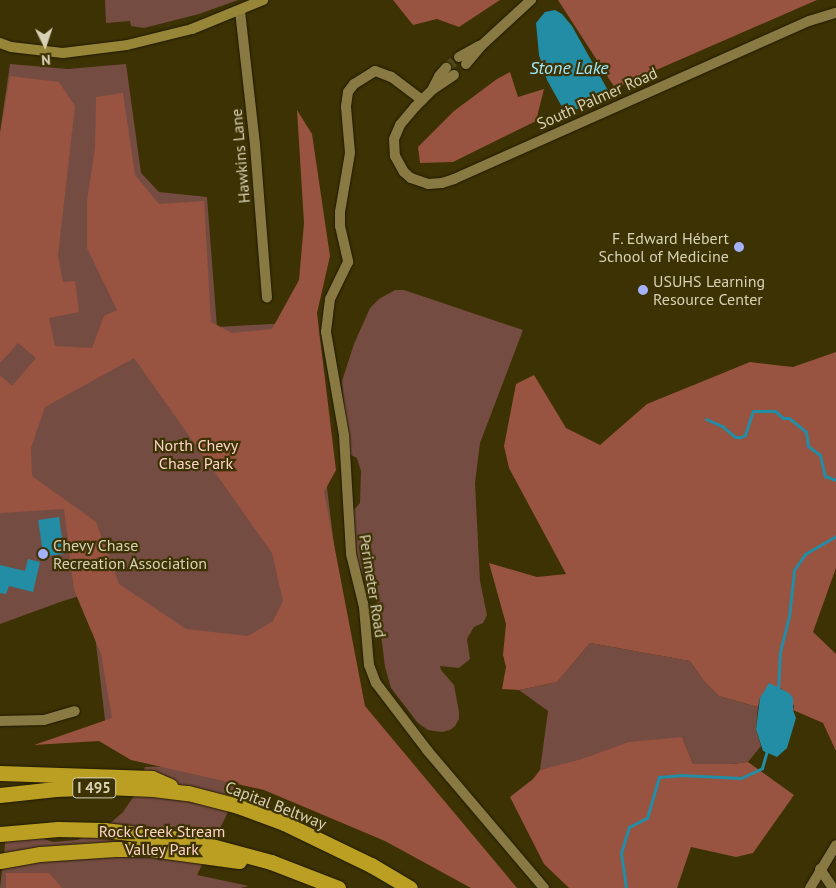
<!DOCTYPE html>
<html>
<head>
<meta charset="utf-8">
<style>
	body { margin:0 }
	#map { position:relative; width:836px; height:888px; overflow:hidden; background:#3c3203; font-family:"PT Sans",sans-serif }
	div>[style] { position:absolute }
	.green>* { inset:0; background:#754c41 }
	.forest>* { inset:0; background:#995341 }
	.water>* { inset:0; background:#228da4; transform-origin:0 0 }
	.stream>* { height:3px; margin:-1.5px; padding:0 1.5px; transform-origin:1.5px; border-radius:1.5px; background:#228da4 }
	.minor-tunnel>* { height:10px; margin-top:-5px; transform-origin:0; background:repeating-linear-gradient(90deg,#534a1e 0 10px,transparent 0 15px) }
	.roads { filter:drop-shadow(0 0 1px #211a00) drop-shadow(0 0 1px #211a00) }
	.minor>* { height:10px; margin:-5px; padding:0 5px; transform-origin:5px; border-radius:5px; background:#887a42 }
	.secondary>* { height:10px; margin:-5px; padding:0 5px; transform-origin:5px; border-radius:5px; background:#978538 }
	.motorway>* { height:15px; margin:-7.5px; padding:0 7.5px; transform-origin:7.5px; border-radius:7.5px; background:#ba9f22 }
	.dots>* { width:14px; height:14px; translate:-50% -50%; box-sizing:border-box; border:2px solid #3c3203; border-radius:50% }
	span { translate:-50% -50%; white-space:nowrap; text-align:center; line-height:1.15; -webkit-text-stroke:4.5px #3c3203; paint-order:stroke }
	.shield-label span { padding:1px 4px; background:#3c3203; border:1px solid; border-radius:4px; -webkit-text-stroke-width:0 }
	.shield-label { font-size:15px; color:#d8d1b5; font-weight:700 }
	.street-label { font-size:16px; color:#d8d1b5 }
	.poi-label { font-size:16px; color:#d8d1b5 }
	.right { translate:-100% -50%; text-align:right }
	.left { translate:0 -50%; text-align:left }
	.park-label { font-size:16px; color:#fed3c7 }
	.water-label { font-size:18px; color:#9fe7fa; font-style:italic }
	.north { position:absolute; left:20px; top:20px; width:50px; height:50px; -webkit-text-stroke:4px #3c3203; paint-order:stroke; rotate:176deg; font-size:14px; font-weight:700; line-height:20px; text-align:center; color:#d8d1b5 }
	.north::after { content:''; display:block; margin:auto; width:18px; height:22px; background:#d8d1b5; clip-path:polygon(50% 0,100% 100%,50% 72%,0 100%) }
</style>
</head>
<body>
<div id="map">
	<div class="green">
		<div style="clip-path:polygon(105px 0,238px 0,199px 14px,144px 28px,131px 26px,130px 21px,106px 23px)"></div>
		<div style="clip-path:polygon(10px 64px,68px 69px,126px 64px,141px 173px,159px 192px,207px 197px,217px 327px,307px 322px,364px 794px,106px 728px,90px 593px,63px 601px,0 624px,0 132px)"></div>
		<div style="clip-path:polygon(395px 290px,404px 290px,523px 330px,480px 443px,475px 483px,480px 581px,487px 615px,483px 623px,474px 627px,467px 639px,470px 659px,459px 668px,440px 666px,441px 670px,454px 685px,459px 712px,459px 719px,455px 726px,450px 730px,442px 732px,428px 730px,418px 723px,391px 688px,385px 667px,377px 601px,370px 593px,355px 555px,351px 513px,360px 503px,361px 471px,357px 458px,351px 455px,348px 449px,342px 381px,354px 344px,370px 308px,379px 299px)"></div>
		<div style="clip-path:polygon(590px 643px,690px 661px,704px 681px,719px 696px,758px 707px,756px 729px,761px 746px,748px 762px,732px 764px,693px 764px,682px 737px,540px 770px,548px 711px,519px 690px,557px 682px)"></div>
		<div style="clip-path:polygon(237px 764px,235px 784px,227px 814px,197px 875px,249px 886px,240px 888px,0 888px,7px 827px,53px 842px,77px 840px,105px 828px,123px 812px,136px 793px,145px 767px)"></div>
	</div>
	<div class="forest">
		<div style="clip-path:polygon(393px 0,500px 0,459px 27px,437px 19px,413px 25px)"></div>
		<div style="clip-path:polygon(558px 0,817px 0,615px 88px)"></div>
		<div style="clip-path:polygon(510px 72px,518px 97px,544px 89px,536px 121px,453px 162px,420px 163px,418px 147px,454px 111px,497px 79px)"></div>
		<div style="clip-path:polygon(evenodd,10px 76px,59px 82px,75px 106px,58px 256px,63px 282px,75px 281px,79px 312px,49px 318px,55px 346px,92px 348px,104px 316px,117px 310px,87px 248px,87px 201px,95px 148px,96px 97px,123px 93px,135px 175px,159px 204px,204px 201px,211px 322px,232px 333px,272px 329px,299px 280px,304px 223px,297px 110px,312px 134px,330px 256px,317px 313px,336px 470px,324px 492px,365px 706px,517px 888px,471px 888px,385px 841px,264px 790px,131px 760px,99px 741px,34px 745px,112px 718px,101px 654px,74px 590px,64px 509px,0 513px,0 375px,12px 386px,36px 358px,18px 343px,0 363px,0 134px,10px 76px,134px 358px,272px 553px,283px 601px,273px 621px,248px 636px,186px 629px,119px 584px,96px 522px,32px 476px,31px 448px,45px 407px,134px 358px)"></div>
		<div style="clip-path:polygon(836px 352px,836px 568px,813px 632px,836px 654px,836px 751px,823px 723px,793px 710px,794px 706px,782px 689px,774px 687px,760px 698px,758px 707px,719px 696px,704px 681px,690px 661px,590px 643px,557px 682px,519px 690px,502px 689px,506px 667px,503px 655px,506px 624px,489px 563px,537px 577px,566px 574px,509px 468px,504px 446px,516px 384px,534px 375px,566px 428px,600px 445px,647px 404px,750px 362px,793px 367px)"></div>
		<div style="clip-path:polygon(682px 737px,693px 764px,732px 764px,748px 762px,794px 795px,753px 853px,736px 857px,691px 847px,677px 888px,569px 888px,544px 864px,510px 797px,533px 779px,540px 770px,582px 759px,629px 742px)"></div>
		<div style="clip-path:polygon(6px 873px,49px 873px,62px 888px,6px 888px)"></div>
	</div>
	<div class="water">
		<div style="clip-path:polygon(555px 10px,562px 14px,572px 26px,610px 94px,566px 114px,547px 80px,539px 55px,536px 23px,545px 12px)"></div>
		<div style="left:59px;top:517px;width:37px;height:21px;rotate:82deg"></div>
		<div style="clip-path:polygon(28px 559px,40px 562px,33px 592px,9px 586px,6px 594px,0 593px,0 565px,25px 571px)"></div>
		<div style="clip-path:polygon(769px 683px,789px 693px,793px 698px,793px 710px,796px 718px,787px 748px,777px 757px,763px 751px,756px 729px,760px 698px)"></div>
	</div>
	<div class="stream">
		<div style="left:706px;top:419px;width:17px;rotate:24deg"></div>
		<div style="left:722px;top:426px;width:17px;rotate:40deg"></div>
		<div style="left:735px;top:437px;width:6px"></div>
		<div style="left:741px;top:437px;width:4px;rotate:-27deg"></div>
		<div style="left:745px;top:435px;width:25px;rotate:-72deg"></div>
		<div style="left:753px;top:411px;width:22px"></div>
		<div style="left:775px;top:411px;width:11px;rotate:41deg"></div>
		<div style="left:783px;top:418px;width:6px"></div>
		<div style="left:789px;top:418px;width:22px;rotate:39deg"></div>
		<div style="left:806px;top:432px;width:14px;rotate:82deg"></div>
		<div style="left:808px;top:446px;width:15px;rotate:37deg"></div>
		<div style="left:820px;top:455px;width:22px;rotate:77deg"></div>
		<div style="left:825px;top:476px;width:12px;rotate:20deg"></div>
		<div style="left:778px;top:690px;width:38px;rotate:-87deg"></div>
		<div style="left:780px;top:652px;width:36px;rotate:-76deg"></div>
		<div style="left:789px;top:617px;width:47px;rotate:-83.9deg"></div>
		<div style="left:794px;top:570px;width:19px;rotate:-55deg"></div>
		<div style="left:805px;top:554px;width:36px;rotate:-30deg"></div>
		<div style="left:626px;top:888px;width:35px;rotate:-98deg"></div>
		<div style="left:621px;top:853px;width:27px;rotate:-73deg"></div>
		<div style="left:629px;top:827px;width:20px;rotate:-27deg"></div>
		<div style="left:647px;top:818px;width:43px;rotate:-73.7deg"></div>
		<div style="left:659px;top:777px;width:21px;rotate:-5deg"></div>
		<div style="left:680px;top:775px;width:61px;rotate:2.8deg"></div>
		<div style="left:741px;top:778px;width:23px;rotate:-25deg"></div>
		<div style="left:762px;top:768px;width:19px;rotate:-74deg"></div>
	</div>
	<div class="minor-tunnel">
		<div style="left:446px;top:68px;width:17px;rotate:-40deg"></div>
	</div>
	<div class="roads">
		<div class="minor">
			<div style="left:240px;top:11px;width:135px;rotate:83.6deg"></div>
			<div style="left:255px;top:145px;width:153px;rotate:85.5deg"></div>
			<div style="left:459px;top:57px;width:23px;rotate:-29deg"></div>
			<div style="left:466px;top:64px;width:25px;rotate:-50deg"></div>
			<div style="left:482px;top:45px;width:67px;rotate:-42.6deg"></div>
			<div style="left:454px;top:75px;width:25px;rotate:146deg"></div>
			<div style="left:433px;top:89px;width:25px;rotate:135deg"></div>
			<div style="left:415px;top:107px;width:23px;rotate:130deg"></div>
			<div style="left:400px;top:125px;width:15px;rotate:113deg"></div>
			<div style="left:394px;top:139px;width:17px;rotate:87deg"></div>
			<div style="left:395px;top:156px;width:18px;rotate:61deg"></div>
			<div style="left:404px;top:172px;width:9px;rotate:41deg"></div>
			<div style="left:411px;top:178px;width:18px;rotate:19deg"></div>
			<div style="left:428px;top:184px;width:14px;rotate:-4deg"></div>
			<div style="left:442px;top:183px;width:13px;rotate:-18deg"></div>
			<div style="left:454px;top:179px;width:389px;rotate:-24deg"></div>
			<div style="left:809px;top:21px;width:28px;rotate:-17deg"></div>
			<div style="left:433px;top:88px;width:13px;rotate:-63deg"></div>
			<div style="left:439px;top:76px;width:11px;rotate:-49deg"></div>
			<div style="left:422px;top:100px;width:39px;rotate:-143deg"></div>
			<div style="left:391px;top:77px;width:17px;rotate:-159deg"></div>
			<div style="left:375px;top:71px;width:25px;rotate:148deg"></div>
			<div style="left:354px;top:84px;width:10px;rotate:127deg"></div>
			<div style="left:348px;top:92px;width:15px;rotate:98deg"></div>
			<div style="left:346px;top:107px;width:46px;rotate:85deg"></div>
			<div style="left:350px;top:153px;width:60px;rotate:99.6deg"></div>
			<div style="left:340px;top:212px;width:14px;rotate:90deg"></div>
			<div style="left:340px;top:226px;width:37px;rotate:77deg"></div>
			<div style="left:348px;top:262px;width:41px;rotate:115.9deg"></div>
			<div style="left:330px;top:299px;width:33px;rotate:97deg"></div>
			<div style="left:326px;top:332px;width:105px;rotate:80.1deg"></div>
			<div style="left:344px;top:435px;width:119px;rotate:86.6deg"></div>
			<div style="left:351px;top:554px;width:55px;rotate:76.2deg"></div>
			<div style="left:364px;top:607px;width:58px;rotate:85.1deg"></div>
			<div style="left:369px;top:665px;width:19px;rotate:69deg"></div>
			<div style="left:376px;top:683px;width:84px;rotate:52.7deg"></div>
			<div style="left:427px;top:750px;width:181px;rotate:49.7deg"></div>
			<div style="left:0;top:721px;width:44px;rotate:-1.3deg"></div>
			<div style="left:44px;top:720px;width:32px;rotate:-16deg"></div>
			<div style="left:820px;top:869px;width:23px;rotate:56deg"></div>
			<div style="left:810px;top:888px;width:50px;rotate:-58.8deg"></div>
		</div>
		<div class="secondary">
			<div style="left:0;top:43px;width:12px;rotate:20deg"></div>
			<div style="left:11px;top:47px;width:52px;rotate:6.6deg"></div>
			<div style="left:63px;top:53px;width:64px;rotate:-7.1deg"></div>
			<div style="left:127px;top:45px;width:67px;rotate:-13.8deg"></div>
			<div style="left:192px;top:29px;width:77px;rotate:-22.2deg"></div>
		</div>
		<div class="motorway">
			<div style="left:0;top:773px;width:152px;rotate:1.9deg"></div>
			<div style="left:152px;top:778px;width:20px;rotate:24deg"></div>
			<div style="left:0;top:795px;width:56px;rotate:-6.1deg"></div>
			<div style="left:56px;top:789px;width:49px;rotate:-2.3deg"></div>
			<div style="left:105px;top:787px;width:48px;rotate:2.4deg"></div>
			<div style="left:153px;top:789px;width:35px;rotate:7deg"></div>
			<div style="left:188px;top:793px;width:52px;rotate:14.6deg"></div>
			<div style="left:238px;top:806px;width:49px;rotate:20.3deg"></div>
			<div style="left:284px;top:823px;width:97px;rotate:25.8deg"></div>
			<div style="left:371px;top:865px;width:45px;rotate:30.5deg"></div>
			<div style="left:0;top:834px;width:58px;rotate:-4.9deg"></div>
			<div style="left:58px;top:829px;width:46px;rotate:1.2deg"></div>
			<div style="left:104px;top:830px;width:86px;rotate:6.7deg"></div>
			<div style="left:189px;top:840px;width:85px;rotate:15deg"></div>
			<div style="left:271px;top:862px;width:72px;rotate:21.2deg"></div>
			<div style="left:0;top:861px;width:41px;rotate:-9.9deg"></div>
			<div style="left:40px;top:854px;width:75px;rotate:-3.8deg"></div>
			<div style="left:115px;top:849px;width:36px"></div>
			<div style="left:151px;top:849px;width:89px;rotate:7.8deg"></div>
		</div>
	</div>
	<div class="dots">
		<div style="left:739px;top:247px;background:#a4b2fc"></div>
		<div style="left:643px;top:290px;background:#a4b2fc"></div>
		<div style="left:43px;top:554px;background:#a4b2fc"></div>
	</div>
	<div class="shield-label">
		<span style="left:94px;top:788px">I 495</span>
	</div>
	<div class="street-label">
		<span style="left:597px;top:98px;rotate:-24deg">South Palmer Road</span>
		<span style="left:240px;top:156px;rotate:-95deg">Hawkins Lane</span>
		<span style="left:373px;top:586px;rotate:81deg">Perimeter Road</span>
		<span style="left:276px;top:805px;rotate:21deg">Capital Beltway</span>
	</div>
	<div class="poi-label">
		<span class="right" style="left:729px;top:247px">F. Edward Hébert<br>School of Medicine</span>
		<span class="left" style="left:653px;top:290px">USUHS Learning<br>Resource Center</span>
		<span class="left" style="left:53px;top:554px">Chevy Chase<br>Recreation Association</span>
	</div>
	<div class="park-label">
		<span style="left:196px;top:454px">North Chevy<br>Chase Park</span>
		<span style="left:162px;top:840px">Rock Creek Stream<br>Valley Park</span>
	</div>
	<div class="water-label">
		<span style="left:569px;top:68px">Stone Lake</span>
	</div>
	<div class="north">N</div>
</div>
</body>
</html>
